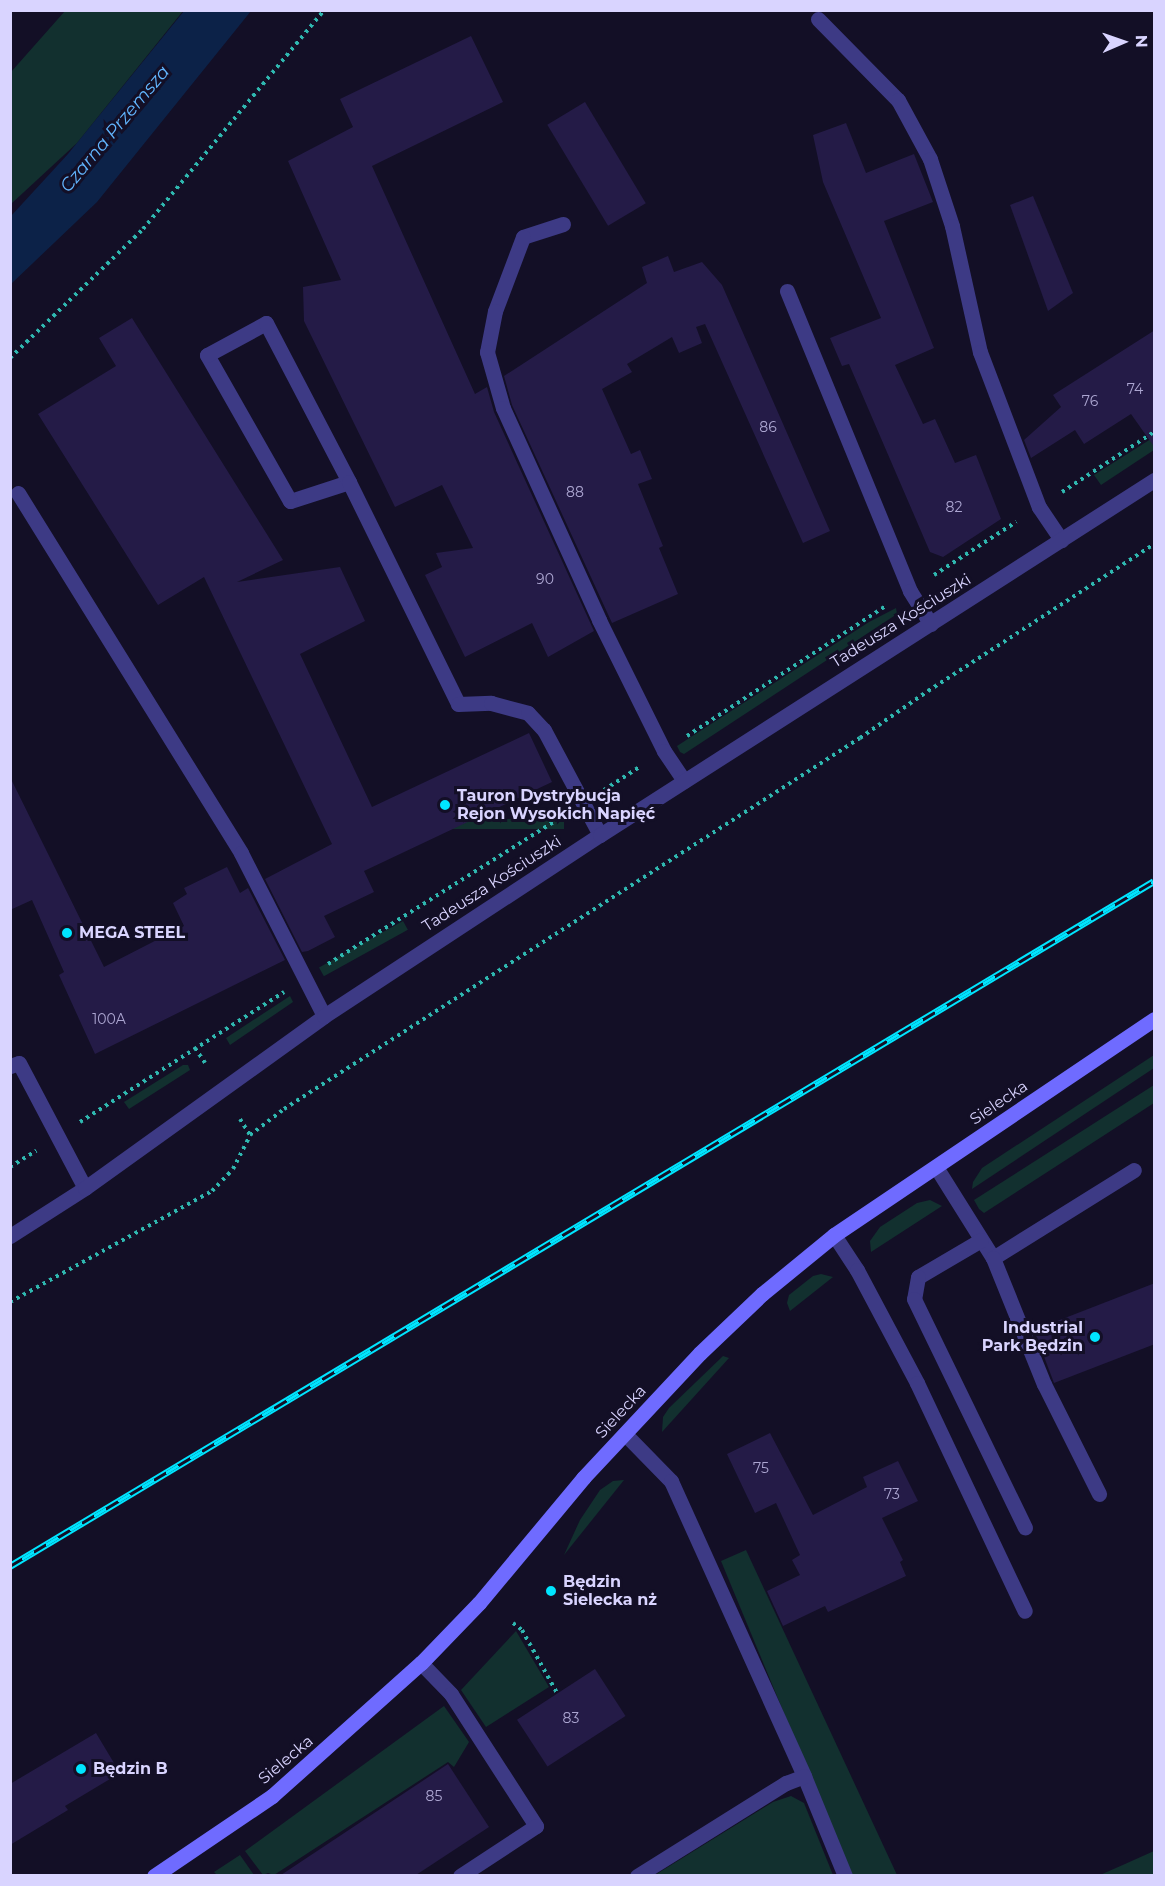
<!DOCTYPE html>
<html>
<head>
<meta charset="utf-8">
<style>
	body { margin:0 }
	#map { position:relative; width:1165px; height:1886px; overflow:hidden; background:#130f26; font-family:Montserrat,sans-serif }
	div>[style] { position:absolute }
	.green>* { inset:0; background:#12302f; transform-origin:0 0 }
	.water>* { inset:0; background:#0c2248 }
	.building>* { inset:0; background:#241b47; transform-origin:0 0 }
	.path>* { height:4px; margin-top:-2px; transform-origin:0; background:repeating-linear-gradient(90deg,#2fb8b0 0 3px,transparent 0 7.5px) }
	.lane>* { height:15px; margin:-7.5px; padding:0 7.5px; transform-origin:7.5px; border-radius:7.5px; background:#3d3a85 }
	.street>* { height:15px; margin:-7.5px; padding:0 7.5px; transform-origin:7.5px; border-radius:7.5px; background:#3d3a85 }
	.secondary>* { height:15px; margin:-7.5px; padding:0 7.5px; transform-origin:7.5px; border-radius:7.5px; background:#6f6bff }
	.rail>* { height:7px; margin-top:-3.5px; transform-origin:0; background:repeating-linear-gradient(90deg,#130f26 0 14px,#00e5ff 0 28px); box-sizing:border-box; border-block:2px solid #00e5ff }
	.dots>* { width:16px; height:16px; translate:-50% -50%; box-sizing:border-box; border:3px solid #130f26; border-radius:50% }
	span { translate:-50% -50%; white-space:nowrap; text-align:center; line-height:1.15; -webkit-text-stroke:6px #130f26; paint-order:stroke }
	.number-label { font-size:14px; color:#aca6d1 }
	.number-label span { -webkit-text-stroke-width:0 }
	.street-label { font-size:16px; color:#d9d4ff }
	.poi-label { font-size:16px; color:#d9d4ff; font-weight:700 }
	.left { translate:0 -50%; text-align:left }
	.right { translate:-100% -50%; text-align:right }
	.water-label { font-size:18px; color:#62b6ff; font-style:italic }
	.frame { position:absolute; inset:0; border:12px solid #d9d4ff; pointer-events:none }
	.north { position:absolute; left:1093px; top:12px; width:60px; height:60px; -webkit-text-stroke:4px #130f26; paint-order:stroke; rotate:88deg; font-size:16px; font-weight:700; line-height:24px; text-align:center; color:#d9d4ff }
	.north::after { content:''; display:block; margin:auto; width:21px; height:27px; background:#d9d4ff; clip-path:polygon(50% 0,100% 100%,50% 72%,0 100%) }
</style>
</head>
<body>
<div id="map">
	<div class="green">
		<div style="clip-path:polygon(65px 11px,183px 11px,77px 143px,11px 204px,11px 72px)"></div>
		<div style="clip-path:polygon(1154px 437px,1154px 450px,1101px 485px,1094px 475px)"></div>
		<div style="clip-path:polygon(896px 608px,897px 614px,684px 754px,680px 752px,677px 746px,869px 622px)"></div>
		<div style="left:564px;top:819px;width:10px;height:167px;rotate:90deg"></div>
		<div style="left:403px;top:921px;width:10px;height:96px;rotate:61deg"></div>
		<div style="clip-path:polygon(290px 996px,293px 1002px,230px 1045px,226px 1038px)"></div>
		<div style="clip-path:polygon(1154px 1055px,1154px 1068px,972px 1189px,973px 1182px,982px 1168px)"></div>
		<div style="clip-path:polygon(183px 1065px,188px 1065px,190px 1070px,129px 1109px,124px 1102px)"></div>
		<div style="clip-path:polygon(1154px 1085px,1154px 1103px,984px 1213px,979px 1209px,974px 1200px)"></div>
		<div style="clip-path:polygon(930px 1200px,942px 1206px,871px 1252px,870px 1241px,880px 1227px,917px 1203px)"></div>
		<div style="clip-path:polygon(821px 1274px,833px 1277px,790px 1311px,787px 1303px,789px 1295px,813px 1276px)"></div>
		<div style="clip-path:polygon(723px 1356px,729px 1358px,662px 1432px,663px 1417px,669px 1408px)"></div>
		<div style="clip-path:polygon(624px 1480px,564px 1555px,580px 1520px,600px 1490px,613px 1481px)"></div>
		<div style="clip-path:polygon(746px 1550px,897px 1875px,851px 1875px,721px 1561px)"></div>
		<div style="clip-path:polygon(516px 1631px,549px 1687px,486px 1727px,461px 1690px)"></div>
		<div style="clip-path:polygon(444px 1706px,469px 1742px,454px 1767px,448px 1762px,274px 1875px,268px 1873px,263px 1875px,245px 1851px)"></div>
		<div style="clip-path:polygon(791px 1796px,804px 1803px,833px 1875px,655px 1875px,773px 1802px)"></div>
		<div style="clip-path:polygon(1154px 1851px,1154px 1875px,1100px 1875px,1125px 1864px)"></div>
		<div style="clip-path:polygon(240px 1855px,254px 1875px,217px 1875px,214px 1872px)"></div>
	</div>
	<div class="water">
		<div style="clip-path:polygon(184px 11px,251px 11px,97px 202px,11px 284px,11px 216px,68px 154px)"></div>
	</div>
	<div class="building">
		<div style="clip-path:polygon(471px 36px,503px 102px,372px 166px,475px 394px,487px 387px,494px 412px,594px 631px,548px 657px,532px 623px,465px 657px,425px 575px,442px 567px,436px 553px,473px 548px,442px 485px,395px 507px,304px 321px,303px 287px,341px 280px,288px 161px,353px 127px,340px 99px)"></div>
		<div style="left:585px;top:102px;width:118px;height:44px;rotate:59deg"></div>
		<div style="clip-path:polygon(846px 123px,866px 173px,914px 154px,933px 202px,884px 221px,934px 348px,895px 365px,923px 424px,935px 419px,955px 463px,976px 455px,1001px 519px,943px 557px,930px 552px,849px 364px,842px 366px,830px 338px,881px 318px,823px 182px,813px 135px)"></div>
		<div style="clip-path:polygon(1033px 196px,1073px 293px,1048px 311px,1010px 205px)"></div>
		<div style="clip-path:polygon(668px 256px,674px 272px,702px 262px,722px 285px,830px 531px,803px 543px,705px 324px,696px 327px,702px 343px,679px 353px,672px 337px,627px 364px,632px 372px,602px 389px,631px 454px,640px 450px,652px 479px,638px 484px,663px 546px,659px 548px,678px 594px,612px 623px,512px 405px,504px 376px,647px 283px,642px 267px)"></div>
		<div style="clip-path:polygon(132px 318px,283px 560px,237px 582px,340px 567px,365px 621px,300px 654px,372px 807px,529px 733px,552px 782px,364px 871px,374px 892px,324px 916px,335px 937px,308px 951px,302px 952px,265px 879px,332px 844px,204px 577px,158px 605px,38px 414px,116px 366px,99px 338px)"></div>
		<div style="clip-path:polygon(1155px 330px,1155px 448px,1131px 414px,1084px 444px,1075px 430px,1031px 458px,1024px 440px,1061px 407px,1053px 395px)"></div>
		<div style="clip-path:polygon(10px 777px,104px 967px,184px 926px,173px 903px,187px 894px,184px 888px,227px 867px,240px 893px,248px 888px,285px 960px,95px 1054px,59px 975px,64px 972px,32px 900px,10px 910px)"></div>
		<div style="clip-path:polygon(1155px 1283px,1155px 1344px,1054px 1383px,1034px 1330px)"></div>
		<div style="clip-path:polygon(770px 1433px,813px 1515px,867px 1487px,863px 1477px,898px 1461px,918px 1501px,882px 1518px,903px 1560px,900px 1562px,906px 1576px,828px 1612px,825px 1606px,783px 1626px,767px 1591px,800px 1575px,792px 1560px,800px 1555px,776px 1503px,755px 1513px,727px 1454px)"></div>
		<div style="left:595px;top:1669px;width:56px;height:93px;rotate:57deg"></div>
		<div style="clip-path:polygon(96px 1733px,120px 1773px,65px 1806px,68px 1810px,10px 1845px,10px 1784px)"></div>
		<div style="clip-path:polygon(448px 1764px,489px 1827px,416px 1875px,281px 1875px)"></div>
	</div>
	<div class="path">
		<div style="left:10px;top:358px;width:185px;rotate:-44.1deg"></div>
		<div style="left:143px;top:229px;width:284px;rotate:-50.4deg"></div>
		<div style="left:1062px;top:492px;width:110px;rotate:-33.1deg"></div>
		<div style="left:934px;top:575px;width:98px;rotate:-32.9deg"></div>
		<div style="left:687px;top:736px;width:239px;rotate:-33.2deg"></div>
		<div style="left:604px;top:790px;width:44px;rotate:-33deg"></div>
		<div style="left:328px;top:964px;width:274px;rotate:-32.2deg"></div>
		<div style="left:195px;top:1048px;width:18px;rotate:56deg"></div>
		<div style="left:240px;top:1119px;width:19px;rotate:58deg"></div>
		<div style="left:250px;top:1135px;width:43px;rotate:-37.4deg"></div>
		<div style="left:284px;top:1109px;width:685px;rotate:-32.79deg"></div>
		<div style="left:860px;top:738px;width:83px;rotate:-34.7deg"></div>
		<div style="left:928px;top:691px;width:270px;rotate:-33deg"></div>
		<div style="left:80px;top:1122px;width:242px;rotate:-32.5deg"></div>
		<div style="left:10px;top:1167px;width:31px;rotate:-32deg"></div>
		<div style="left:10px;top:1302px;width:230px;rotate:-28.8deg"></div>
		<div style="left:212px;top:1191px;width:30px;rotate:-46deg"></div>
		<div style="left:233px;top:1169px;width:38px;rotate:-63deg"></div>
		<div style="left:513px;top:1623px;width:11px;rotate:38deg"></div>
		<div style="left:522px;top:1630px;width:72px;rotate:60.9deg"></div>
	</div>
	<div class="lane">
		<div style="left:818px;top:19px;width:114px;rotate:45.4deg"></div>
		<div style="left:898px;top:100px;width:67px;rotate:61.5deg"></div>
		<div style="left:930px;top:159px;width:71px;rotate:71.8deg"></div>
		<div style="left:952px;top:226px;width:129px;rotate:77.5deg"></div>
		<div style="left:980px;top:352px;width:166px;rotate:69.2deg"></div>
		<div style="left:1039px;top:507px;width:40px;rotate:56deg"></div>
		<div style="left:563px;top:224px;width:42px;rotate:162deg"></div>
		<div style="left:523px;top:237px;width:79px;rotate:110.7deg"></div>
		<div style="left:495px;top:311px;width:42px;rotate:101deg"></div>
		<div style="left:487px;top:352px;width:58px;rotate:74.1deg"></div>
		<div style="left:503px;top:408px;width:233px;rotate:65.6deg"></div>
		<div style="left:599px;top:620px;width:146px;rotate:63.6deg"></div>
		<div style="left:664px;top:751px;width:36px;rotate:56deg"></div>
		<div style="left:787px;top:291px;width:324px;rotate:67.7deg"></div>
		<div style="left:910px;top:591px;width:39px;rotate:58deg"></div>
		<div style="left:349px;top:482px;width:62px;rotate:162.1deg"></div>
		<div style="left:290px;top:501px;width:168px;rotate:-119.6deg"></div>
		<div style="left:207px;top:355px;width:67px;rotate:-28.5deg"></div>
		<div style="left:266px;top:323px;width:179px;rotate:62.4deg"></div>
		<div style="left:349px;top:482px;width:247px;rotate:63.8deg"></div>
		<div style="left:458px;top:704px;width:33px;rotate:-2deg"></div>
		<div style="left:491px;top:703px;width:38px;rotate:15deg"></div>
		<div style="left:528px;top:713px;width:23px;rotate:47deg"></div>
		<div style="left:544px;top:730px;width:119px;rotate:61.9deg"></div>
		<div style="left:18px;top:493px;width:423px;rotate:58.2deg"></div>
		<div style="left:241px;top:853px;width:183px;rotate:63deg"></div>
		<div style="left:10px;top:1066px;width:9px;rotate:-18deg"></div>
		<div style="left:19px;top:1063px;width:141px;rotate:62.2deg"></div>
		<div style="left:936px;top:1167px;width:107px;rotate:57.9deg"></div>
		<div style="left:993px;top:1258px;width:166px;rotate:-32deg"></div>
		<div style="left:834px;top:1235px;width:42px;rotate:56.7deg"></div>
		<div style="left:857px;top:1270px;width:128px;rotate:62deg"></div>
		<div style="left:917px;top:1383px;width:252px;rotate:64.7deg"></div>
		<div style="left:981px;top:1240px;width:73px;rotate:149.6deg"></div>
		<div style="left:918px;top:1277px;width:22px;rotate:100deg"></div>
		<div style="left:914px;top:1299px;width:254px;rotate:64.1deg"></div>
		<div style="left:993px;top:1258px;width:136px;rotate:68deg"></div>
		<div style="left:1044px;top:1384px;width:123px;rotate:63.4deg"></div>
		<div style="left:625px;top:1434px;width:66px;rotate:45.6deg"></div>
		<div style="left:671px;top:1481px;width:324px;rotate:65.7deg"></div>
		<div style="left:804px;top:1776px;width:108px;rotate:67.7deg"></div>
		<div style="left:421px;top:1663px;width:43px;rotate:45.9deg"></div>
		<div style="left:451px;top:1694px;width:157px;rotate:57.2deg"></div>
		<div style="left:536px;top:1826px;width:91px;rotate:146.7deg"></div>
		<div style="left:637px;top:1876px;width:176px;rotate:-32deg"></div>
		<div style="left:786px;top:1783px;width:19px;rotate:-21deg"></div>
	</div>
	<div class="street">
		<div style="left:10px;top:1236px;width:89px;rotate:-32.6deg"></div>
		<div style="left:85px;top:1188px;width:294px;rotate:-35.7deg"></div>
		<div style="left:324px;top:1016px;width:330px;rotate:-33.3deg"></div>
		<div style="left:600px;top:835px;width:658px;rotate:-32.65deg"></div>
	</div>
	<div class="secondary">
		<div style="left:154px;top:1876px;width:143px;rotate:-34.1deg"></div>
		<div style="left:272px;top:1796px;width:200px;rotate:-41.8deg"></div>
		<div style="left:421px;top:1663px;width:83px;rotate:-46deg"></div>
		<div style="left:479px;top:1603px;width:163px;rotate:-50.2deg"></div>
		<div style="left:583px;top:1478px;width:171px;rotate:-46.9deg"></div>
		<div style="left:700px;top:1353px;width:86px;rotate:-43.6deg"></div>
		<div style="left:762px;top:1294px;width:93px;rotate:-39.3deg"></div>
		<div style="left:834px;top:1235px;width:386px;rotate:-34deg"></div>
	</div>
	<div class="rail">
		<div style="left:10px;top:1566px;width:1333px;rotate:-30.91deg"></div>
	</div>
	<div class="dots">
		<div style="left:445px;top:805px;background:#00e5ff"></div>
		<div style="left:67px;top:933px;background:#00e5ff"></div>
		<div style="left:1095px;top:1337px;background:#00e5ff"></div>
		<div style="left:551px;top:1591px;background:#00e5ff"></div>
		<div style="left:81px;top:1769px;background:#00e5ff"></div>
	</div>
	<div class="number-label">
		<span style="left:1135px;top:389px">74</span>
		<span style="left:1090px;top:401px">76</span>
		<span style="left:768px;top:427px">86</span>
		<span style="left:575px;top:492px">88</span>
		<span style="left:954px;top:507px">82</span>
		<span style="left:545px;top:579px">90</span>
		<span style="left:109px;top:1019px">100A</span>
		<span style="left:761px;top:1468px">75</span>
		<span style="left:892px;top:1494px">73</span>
		<span style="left:571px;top:1718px">83</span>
		<span style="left:434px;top:1796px">85</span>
	</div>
	<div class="street-label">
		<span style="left:901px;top:621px;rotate:-32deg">Tadeusza Kościuszki</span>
		<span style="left:492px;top:884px;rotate:-33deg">Tadeusza Kościuszki</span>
		<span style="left:999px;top:1103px;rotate:-34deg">Sielecka</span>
		<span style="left:621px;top:1412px;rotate:-47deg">Sielecka</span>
		<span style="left:286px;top:1760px;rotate:-40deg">Sielecka</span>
	</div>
	<div class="poi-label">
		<span class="left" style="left:457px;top:805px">Tauron Dystrybucja<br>Rejon Wysokich Napięć</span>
		<span class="left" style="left:79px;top:933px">MEGA STEEL</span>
		<span class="right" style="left:1083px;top:1337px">Industrial<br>Park Będzin</span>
		<span class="left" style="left:563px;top:1591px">Będzin<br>Sielecka nż</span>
		<span class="left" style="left:93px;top:1769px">Będzin B</span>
	</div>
	<div class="water-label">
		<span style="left:115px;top:129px;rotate:-50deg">Czarna Przemsza</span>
	</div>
	<div class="frame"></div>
	<div class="north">N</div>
</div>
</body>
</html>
